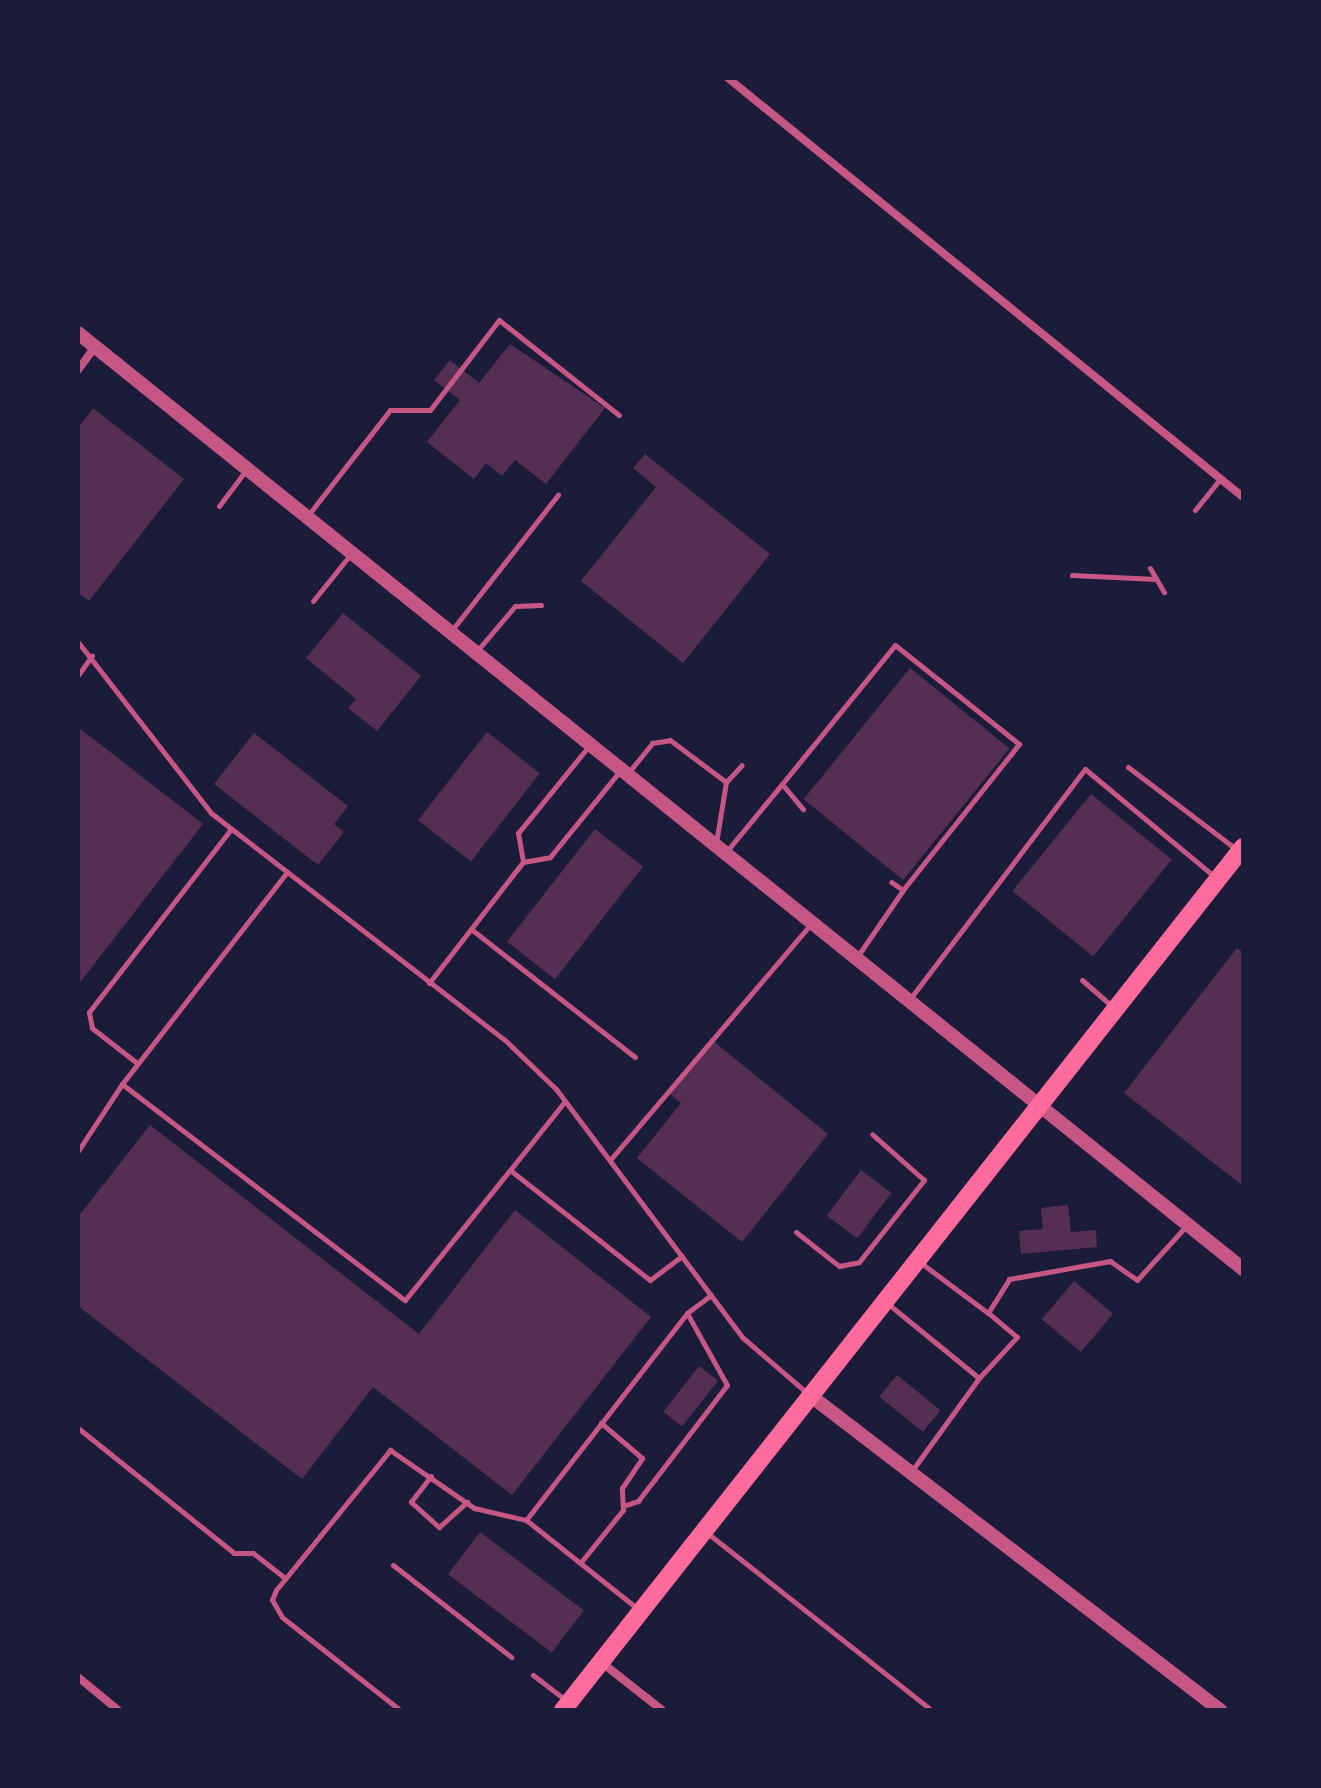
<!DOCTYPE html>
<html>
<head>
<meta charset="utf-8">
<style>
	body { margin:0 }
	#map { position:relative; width:1321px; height:1788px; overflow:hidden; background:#1b1b3a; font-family:Montserrat,sans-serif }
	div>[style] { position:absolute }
	.building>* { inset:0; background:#542f53; transform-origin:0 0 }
	.service>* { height:5px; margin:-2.5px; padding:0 2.5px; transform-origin:2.5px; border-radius:2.5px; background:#c65784 }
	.minor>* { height:8px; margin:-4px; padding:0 4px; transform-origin:4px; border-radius:4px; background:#c65784 }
	.tertiary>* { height:14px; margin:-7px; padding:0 7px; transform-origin:7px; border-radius:7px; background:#c65784 }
	.trunk>* { height:18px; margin:-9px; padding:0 9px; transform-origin:9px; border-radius:9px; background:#ff6b9d }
	span { translate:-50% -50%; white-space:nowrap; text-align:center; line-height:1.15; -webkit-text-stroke:6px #1b1b3a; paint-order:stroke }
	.frame { position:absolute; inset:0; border:80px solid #1b1b3a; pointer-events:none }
</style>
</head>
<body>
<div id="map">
	<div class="building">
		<div style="clip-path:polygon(510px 344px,605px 408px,546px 484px,515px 460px,502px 476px,486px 463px,474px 479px,427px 442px,460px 400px,434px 380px,450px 360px,479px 383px)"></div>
		<div style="clip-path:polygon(93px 408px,184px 479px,89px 601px,78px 593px,78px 428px)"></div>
		<div style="clip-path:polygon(645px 454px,770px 554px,683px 663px,581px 581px,656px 487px,633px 468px)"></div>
		<div style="clip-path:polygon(343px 613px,421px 676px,377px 731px,348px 708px,356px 699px,306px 658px)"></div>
		<div style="left:910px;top:668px;width:128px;height:169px;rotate:39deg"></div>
		<div style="clip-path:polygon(78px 727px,203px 824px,78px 985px)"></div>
		<div style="left:487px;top:732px;width:67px;height:112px;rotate:38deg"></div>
		<div style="clip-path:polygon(254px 733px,348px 806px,334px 824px,344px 832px,318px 865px,214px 784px)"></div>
		<div style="left:1091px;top:794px;width:104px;height:125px;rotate:39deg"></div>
		<div style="left:595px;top:829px;width:61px;height:143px;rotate:38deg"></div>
		<div style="clip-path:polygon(1237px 948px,1243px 952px,1243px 1186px,1124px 1093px)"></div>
		<div style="clip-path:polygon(712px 1040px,828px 1134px,742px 1242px,637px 1158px,681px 1103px,669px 1093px)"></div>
		<div style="clip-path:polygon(150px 1125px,419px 1334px,515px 1210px,651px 1317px,512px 1495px,373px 1387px,302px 1479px,78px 1306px,78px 1217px)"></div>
		<div style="left:861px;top:1170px;width:38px;height:57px;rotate:37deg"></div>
		<div style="clip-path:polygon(1068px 1205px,1071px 1232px,1096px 1230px,1097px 1247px,1021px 1254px,1019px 1231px,1043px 1229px,1041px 1208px)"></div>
		<div style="left:1074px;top:1281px;width:51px;height:50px;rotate:40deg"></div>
		<div style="left:699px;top:1366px;width:24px;height:58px;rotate:38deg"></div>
		<div style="left:897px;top:1375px;width:56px;height:28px;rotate:39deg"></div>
		<div style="left:480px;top:1532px;width:130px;height:53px;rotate:37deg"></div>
	</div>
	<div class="service">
		<div style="left:219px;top:506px;width:45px;rotate:-53.1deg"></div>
		<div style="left:1195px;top:510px;width:40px;rotate:-51deg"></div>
		<div style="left:309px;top:514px;width:132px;rotate:-52.1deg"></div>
		<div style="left:390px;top:410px;width:40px"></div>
		<div style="left:430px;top:410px;width:113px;rotate:-52.5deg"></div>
		<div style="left:499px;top:320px;width:153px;rotate:38.4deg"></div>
		<div style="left:1150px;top:568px;width:28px;rotate:60deg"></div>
		<div style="left:1072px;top:575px;width:84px;rotate:2.7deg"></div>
		<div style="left:313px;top:601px;width:59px;rotate:-51.2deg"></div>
		<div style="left:452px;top:630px;width:172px;rotate:-51.9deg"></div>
		<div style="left:78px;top:642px;width:217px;rotate:52.1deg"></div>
		<div style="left:211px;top:813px;width:371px;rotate:37.7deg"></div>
		<div style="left:505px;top:1040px;width:71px;rotate:43.9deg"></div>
		<div style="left:556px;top:1089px;width:310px;rotate:53.1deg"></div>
		<div style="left:742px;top:1337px;width:86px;rotate:40.7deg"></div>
		<div style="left:476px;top:652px;width:60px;rotate:-49.7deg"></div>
		<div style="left:515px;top:606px;width:26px;rotate:-2deg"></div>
		<div style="left:78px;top:675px;width:24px;rotate:-54deg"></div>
		<div style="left:588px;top:747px;width:111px;rotate:129.1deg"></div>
		<div style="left:518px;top:833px;width:29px;rotate:80deg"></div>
		<div style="left:523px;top:862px;width:27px;rotate:-10deg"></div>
		<div style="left:550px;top:857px;width:109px;rotate:-50.9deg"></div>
		<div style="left:1128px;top:767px;width:136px;rotate:37.2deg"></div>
		<div style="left:628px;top:773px;width:38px;rotate:-51deg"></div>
		<div style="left:652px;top:743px;width:18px;rotate:-9deg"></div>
		<div style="left:670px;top:740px;width:70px;rotate:36.9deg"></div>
		<div style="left:782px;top:784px;width:179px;rotate:-50.9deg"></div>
		<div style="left:895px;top:645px;width:159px;rotate:38.6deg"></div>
		<div style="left:1019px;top:744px;width:186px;rotate:128.5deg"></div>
		<div style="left:716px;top:843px;width:62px;rotate:-80.7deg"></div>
		<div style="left:726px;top:782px;width:23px;rotate:-47deg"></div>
		<div style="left:726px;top:852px;width:88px;rotate:-50.5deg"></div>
		<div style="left:782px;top:784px;width:33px;rotate:50deg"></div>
		<div style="left:471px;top:929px;width:208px;rotate:38deg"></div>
		<div style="left:857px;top:957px;width:81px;rotate:-55.5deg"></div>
		<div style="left:903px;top:890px;width:14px;rotate:-146deg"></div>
		<div style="left:1082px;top:980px;width:40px;rotate:41deg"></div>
		<div style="left:429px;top:983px;width:153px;rotate:-52.2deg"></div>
		<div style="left:909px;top:1000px;width:290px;rotate:-52.7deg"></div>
		<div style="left:1085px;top:769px;width:168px;rotate:39.7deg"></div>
		<div style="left:137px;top:1063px;width:57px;rotate:-142.1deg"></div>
		<div style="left:92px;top:1028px;width:16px;rotate:-101deg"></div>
		<div style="left:89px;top:1012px;width:232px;rotate:-52.2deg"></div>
		<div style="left:122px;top:1084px;width:269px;rotate:-52.1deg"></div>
		<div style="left:78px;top:1151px;width:80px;rotate:-56.7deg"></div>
		<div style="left:122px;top:1084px;width:356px;rotate:37.4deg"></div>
		<div style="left:405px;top:1300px;width:167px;rotate:-51.1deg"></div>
		<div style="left:510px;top:1170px;width:178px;rotate:38.2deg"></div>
		<div style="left:650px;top:1280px;width:40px;rotate:-37deg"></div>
		<div style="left:610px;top:1160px;width:307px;rotate:-49.6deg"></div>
		<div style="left:510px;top:1170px;width:88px;rotate:-51.4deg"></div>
		<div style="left:796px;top:1232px;width:55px;rotate:38.3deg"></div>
		<div style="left:839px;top:1266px;width:20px;rotate:-11deg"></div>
		<div style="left:859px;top:1262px;width:105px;rotate:-51.6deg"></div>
		<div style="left:924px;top:1180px;width:69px;rotate:-138.5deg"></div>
		<div style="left:921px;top:1263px;width:84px;rotate:36.7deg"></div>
		<div style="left:988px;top:1313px;width:40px;rotate:-58deg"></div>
		<div style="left:1009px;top:1279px;width:103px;rotate:-10.1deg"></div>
		<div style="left:1110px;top:1261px;width:33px;rotate:35deg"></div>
		<div style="left:1137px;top:1280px;width:74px;rotate:-47.7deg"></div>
		<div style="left:887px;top:1303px;width:119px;rotate:39.2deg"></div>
		<div style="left:979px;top:1378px;width:116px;rotate:125.9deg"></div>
		<div style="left:979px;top:1378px;width:56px;rotate:-47.2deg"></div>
		<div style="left:1017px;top:1337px;width:38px;rotate:-140deg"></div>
		<div style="left:78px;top:1428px;width:200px;rotate:38.7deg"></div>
		<div style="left:234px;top:1553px;width:19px"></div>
		<div style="left:253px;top:1553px;width:41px;rotate:38deg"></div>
		<div style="left:431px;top:1476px;width:33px;rotate:128deg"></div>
		<div style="left:411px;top:1502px;width:38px;rotate:42deg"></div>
		<div style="left:439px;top:1527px;width:38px;rotate:-42deg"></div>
		<div style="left:626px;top:1505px;width:13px;rotate:-18deg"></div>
		<div style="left:638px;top:1501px;width:146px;rotate:-52.5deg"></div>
		<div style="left:727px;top:1385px;width:82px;rotate:-119.1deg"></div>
		<div style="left:706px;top:1532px;width:287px;rotate:38.3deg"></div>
		<div style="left:581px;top:1562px;width:67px;rotate:-51.1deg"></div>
		<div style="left:623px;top:1510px;width:22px;rotate:-93deg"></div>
		<div style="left:622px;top:1488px;width:36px;rotate:-56deg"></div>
		<div style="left:642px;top:1458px;width:54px;rotate:-139.5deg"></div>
		<div style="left:393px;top:1565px;width:150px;rotate:37.9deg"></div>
		<div style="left:638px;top:1609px;width:143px;rotate:-141.5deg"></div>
		<div style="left:526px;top:1520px;width:262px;rotate:-52.1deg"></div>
		<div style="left:687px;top:1313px;width:30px;rotate:-37deg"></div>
		<div style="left:533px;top:1675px;width:43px;rotate:37.4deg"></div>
		<div style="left:400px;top:1710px;width:150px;rotate:-141.8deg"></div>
		<div style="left:282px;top:1617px;width:20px;rotate:-120deg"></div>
		<div style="left:272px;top:1600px;width:11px;rotate:-68deg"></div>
		<div style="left:276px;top:1590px;width:181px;rotate:-50.8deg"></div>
		<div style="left:390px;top:1450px;width:102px;rotate:34.6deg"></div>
		<div style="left:474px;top:1508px;width:53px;rotate:13deg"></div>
	</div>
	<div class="minor">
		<div style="left:728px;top:78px;width:664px;rotate:39.13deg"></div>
		<div style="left:78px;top:370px;width:29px;rotate:-54deg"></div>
		<div style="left:601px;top:1662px;width:78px;rotate:38.2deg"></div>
		<div style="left:78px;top:1677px;width:52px;rotate:39.5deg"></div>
	</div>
	<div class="tertiary">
		<div style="left:78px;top:333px;width:1494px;rotate:38.78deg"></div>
		<div style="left:811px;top:1396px;width:516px;rotate:37.51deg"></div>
	</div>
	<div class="trunk">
		<div style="left:563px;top:1710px;width:1099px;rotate:-51.76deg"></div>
	</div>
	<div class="frame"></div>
</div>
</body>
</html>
